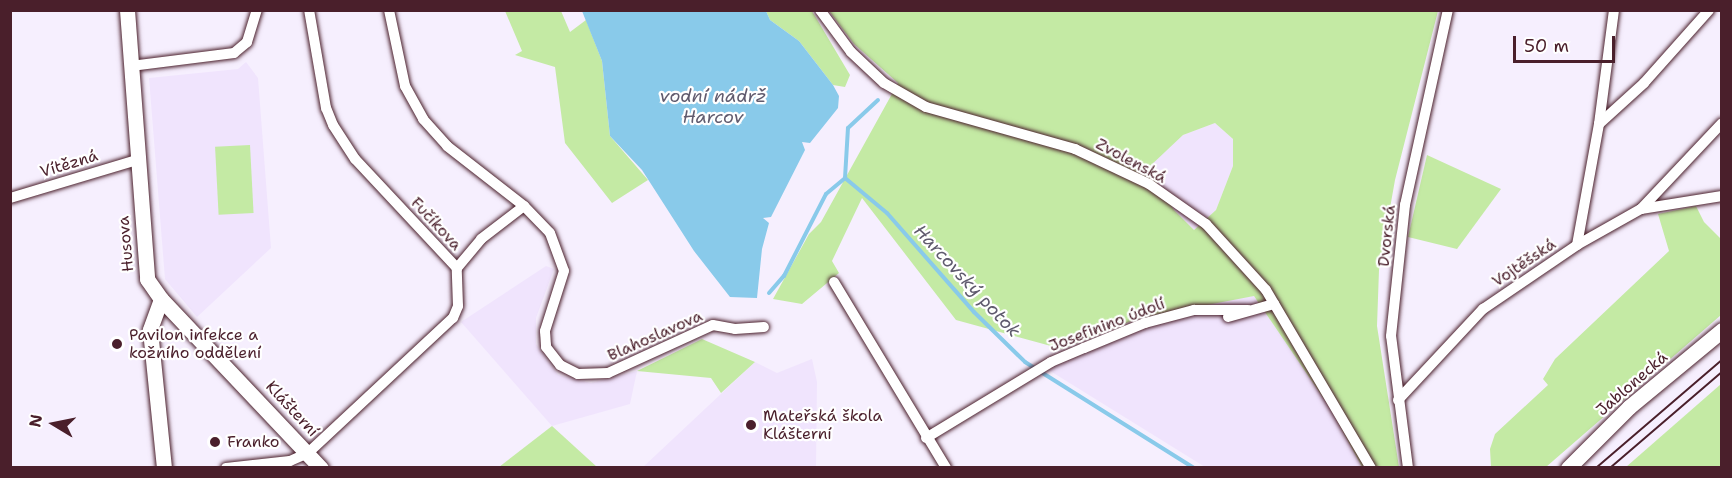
<!DOCTYPE html>
<html>
<head>
<meta charset="utf-8">
<style>
	body { margin:0 }
	#map { position:relative; width:1732px; height:478px; overflow:hidden; background:#f6effe; font-family:"Shantell Sans",sans-serif }
	div>[style] { position:absolute }
	.built>* { inset:0; background:#f0e4fd }
	.green>* { inset:0; background:#c4eaa4; transform-origin:0 0 }
	.water>* { inset:0; background:#89caea }
	.stream>* { height:4px; margin:-2px; padding:0 2px; transform-origin:2px; border-radius:2px; background:#89caea }
	.roads { filter:drop-shadow(0 0 2px #4a1f2b) drop-shadow(0 0 2px #4a1f2b) }
	.street>* { height:10px; margin:-5px; padding:0 5px; transform-origin:5px; border-radius:5px; background:#fff }
	.secondary>* { height:15px; margin:-7.5px; padding:0 7.5px; transform-origin:7.5px; border-radius:7.5px; background:#fff }
	.tram>* { height:1.5px; margin:-0.75px; padding:0 0.75px; transform-origin:0.75px; border-radius:0.75px; background:#4a1f2b }
	.dots>* { width:16px; height:16px; translate:-50% -50%; box-sizing:border-box; border:3px solid #fff; border-radius:50% }
	span { translate:-50% -50%; white-space:nowrap; text-align:center; line-height:1.15; -webkit-text-stroke:4.5px #fff; paint-order:stroke }
	.street-label { font-size:16px; color:#4a1f2b }
	.poi-label { font-size:16px; color:#4a1f2b }
	.left { translate:0 -50%; text-align:left }
	.water-label { font-size:18px; color:#605b6e; font-style:italic }
	.frame { position:absolute; inset:0; border:12px solid #4a1f2b; pointer-events:none }
	.north { position:absolute; left:24px; top:394px; width:60px; height:60px; -webkit-text-stroke:4px #fff; paint-order:stroke; rotate:280deg; font-size:16px; font-weight:700; line-height:24px; text-align:center; color:#4a1f2b }
	.north::after { content:''; display:block; margin:auto; width:21px; height:27px; background:#4a1f2b; clip-path:polygon(50% 0,100% 100%,50% 72%,0 100%) }
	.scale { position:absolute; left:1513px; top:36px; width:102px; height:27px; box-sizing:border-box; border:3px solid #4a1f2b; border-top:0; padding-left:8px; font-size:18px; line-height:21px; white-space:nowrap; color:#4a1f2b; -webkit-text-stroke:4px #fff; paint-order:stroke }
</style>
</head>
<body>
<div id="map">
	<div class="built">
		<div style="clip-path:polygon(246px 62px,258px 78px,271px 248px,197px 317px,165px 279px,149px 78px,238px 69px)"></div>
		<div style="clip-path:polygon(1215px 123px,1233px 139px,1233px 166px,1216px 210px,1194px 230px,1174px 210px,1147px 168px,1183px 135px)"></div>
		<div style="clip-path:polygon(546px 266px,554px 269px,536px 318px,536px 344px,558px 375px,591px 383px,637px 371px,630px 404px,552px 426px,461px 322px)"></div>
		<div style="clip-path:polygon(1254px 296px,1330px 408px,1362px 467px,1205px 467px,1047px 369px,1104px 342px,1221px 300px)"></div>
		<div style="clip-path:polygon(812px 359px,817px 382px,816px 467px,642px 468px,755px 362px,777px 373px)"></div>
	</div>
	<div class="green">
		<div style="clip-path:polygon(505px 11px,561px 11px,570px 32px,586px 20px,602px 61px,610px 136px,648px 180px,612px 203px,565px 143px,555px 67px,515px 55px,522px 51px)"></div>
		<div style="clip-path:polygon(766px 11px,812px 11px,850px 75px,845px 87px,833px 85px,799px 41px,770px 20px)"></div>
		<div style="clip-path:polygon(evenodd,829px 11px,1438px 11px,1395px 180px,1379px 270px,1377px 326px,1399px 467px,1362px 467px,1330px 408px,1254px 296px,1139px 318px,1062px 349px,956px 320px,862px 198px,832px 261px,839px 273px,802px 304px,773px 299px,809px 234px,821px 222px,898px 83px,854px 44px,829px 11px,1215px 123px,1233px 139px,1233px 166px,1216px 210px,1194px 230px,1174px 210px,1148px 168px,1183px 135px,1215px 123px)"></div>
		<div style="left:250px;top:145px;width:68px;height:35px;rotate:87deg"></div>
		<div style="clip-path:polygon(1427px 155px,1501px 189px,1457px 249px,1408px 237px)"></div>
		<div style="clip-path:polygon(1696px 206px,1704px 222px,1721px 239px,1721px 315px,1546px 467px,1491px 467px,1490px 449px,1495px 434px,1548px 385px,1543px 379px,1555px 359px,1669px 251px,1658px 214px)"></div>
		<div style="clip-path:polygon(702px 339px,755px 362px,721px 393px,711px 378px,637px 371px)"></div>
		<div style="clip-path:polygon(1721px 384px,1721px 467px,1626px 467px)"></div>
		<div style="clip-path:polygon(552px 426px,597px 467px,499px 467px)"></div>
	</div>
	<div class="water">
		<div style="clip-path:polygon(582px 11px,766px 11px,770px 20px,799px 41px,833px 85px,839px 96px,838px 108px,810px 143px,802px 142px,805px 150px,771px 217px,763px 218px,769px 223px,762px 249px,757px 298px,730px 297px,694px 251px,642px 170px,610px 136px,602px 61px)"></div>
	</div>
	<div class="stream">
		<div style="left:845px;top:178px;width:50px;rotate:-86.6deg"></div>
		<div style="left:848px;top:128px;width:41px;rotate:-43deg"></div>
		<div style="left:769px;top:293px;width:23px;rotate:-49deg"></div>
		<div style="left:784px;top:276px;width:92px;rotate:-62.9deg"></div>
		<div style="left:826px;top:194px;width:25px;rotate:-40deg"></div>
		<div style="left:845px;top:178px;width:55px;rotate:39.8deg"></div>
		<div style="left:887px;top:213px;width:132px;rotate:48.7deg"></div>
		<div style="left:974px;top:312px;width:71px;rotate:44.4deg"></div>
		<div style="left:1025px;top:362px;width:199px;rotate:32.1deg"></div>
	</div>
	<div class="roads">
		<div class="street">
			<div style="left:389px;top:10px;width:78px;rotate:78.1deg"></div>
			<div style="left:405px;top:86px;width:38px;rotate:61deg"></div>
			<div style="left:423px;top:119px;width:36px;rotate:48deg"></div>
			<div style="left:447px;top:146px;width:98px;rotate:37.9deg"></div>
			<div style="left:524px;top:206px;width:37px;rotate:46deg"></div>
			<div style="left:550px;top:233px;width:40px;rotate:69.8deg"></div>
			<div style="left:564px;top:271px;width:63px;rotate:107.6deg"></div>
			<div style="left:545px;top:331px;width:16px;rotate:86deg"></div>
			<div style="left:546px;top:347px;width:23px;rotate:52deg"></div>
			<div style="left:560px;top:365px;width:20px;rotate:27deg"></div>
			<div style="left:578px;top:374px;width:30px;rotate:-2deg"></div>
			<div style="left:608px;top:373px;width:115px;rotate:-24.6deg"></div>
			<div style="left:713px;top:325px;width:22px;rotate:10deg"></div>
			<div style="left:735px;top:329px;width:29px;rotate:-4deg"></div>
			<div style="left:820px;top:10px;width:52px;rotate:53.6deg"></div>
			<div style="left:851px;top:52px;width:45px;rotate:43.2deg"></div>
			<div style="left:884px;top:83px;width:48px;rotate:29.7deg"></div>
			<div style="left:926px;top:107px;width:155px;rotate:15.7deg"></div>
			<div style="left:1075px;top:149px;width:82px;rotate:25.3deg"></div>
			<div style="left:1149px;top:184px;width:70px;rotate:35.1deg"></div>
			<div style="left:1206px;top:224px;width:89px;rotate:47.7deg"></div>
			<div style="left:1266px;top:290px;width:207px;rotate:59.5deg"></div>
			<div style="left:131px;top:66px;width:104px;rotate:-7.2deg"></div>
			<div style="left:234px;top:53px;width:17px;rotate:-40deg"></div>
			<div style="left:247px;top:42px;width:34px;rotate:-73deg"></div>
			<div style="left:1599px;top:124px;width:61px;rotate:-42.3deg"></div>
			<div style="left:1644px;top:83px;width:98px;rotate:-48.3deg"></div>
			<div style="left:10px;top:198px;width:133px;rotate:-16.7deg"></div>
			<div style="left:1641px;top:209px;width:82px;rotate:-9.1deg"></div>
			<div style="left:1577px;top:245px;width:73px;rotate:-29.4deg"></div>
			<div style="left:1641px;top:209px;width:118px;rotate:-46.7deg"></div>
			<div style="left:457px;top:268px;width:38px;rotate:-50deg"></div>
			<div style="left:481px;top:239px;width:54px;rotate:-37.5deg"></div>
			<div style="left:834px;top:282px;width:217px;rotate:58.9deg"></div>
			<div style="left:1228px;top:317px;width:48px;rotate:-15.8deg"></div>
			<div style="left:1398px;top:400px;width:125px;rotate:-47deg"></div>
			<div style="left:1483px;top:309px;width:114px;rotate:-34.2deg"></div>
			<div style="left:1577px;top:245px;width:123px;rotate:-79.7deg"></div>
			<div style="left:1599px;top:124px;width:115px;rotate:-82.5deg"></div>
			<div style="left:926px;top:438px;width:146px;rotate:-31.3deg"></div>
			<div style="left:1051px;top:362px;width:36px;rotate:-23deg"></div>
			<div style="left:1084px;top:348px;width:66px;rotate:-22.3deg"></div>
			<div style="left:1145px;top:323px;width:51px;rotate:-14.9deg"></div>
			<div style="left:1194px;top:310px;width:54px"></div>
			<div style="left:226px;top:468px;width:64px;rotate:-6.2deg"></div>
			<div style="left:290px;top:461px;width:20px;rotate:-24deg"></div>
			<div style="left:308px;top:453px;width:198px;rotate:-43deg"></div>
			<div style="left:453px;top:318px;width:13px;rotate:-67deg"></div>
			<div style="left:458px;top:306px;width:38px;rotate:-92deg"></div>
			<div style="left:457px;top:268px;width:149px;rotate:-133.1deg"></div>
			<div style="left:355px;top:159px;width:40px;rotate:-122.9deg"></div>
			<div style="left:333px;top:125px;width:18px;rotate:-112deg"></div>
			<div style="left:326px;top:108px;width:99px;rotate:-99.8deg"></div>
			<div style="left:1408px;top:468px;width:133px;rotate:-97.3deg"></div>
			<div style="left:1391px;top:336px;width:132px;rotate:-83.9deg"></div>
			<div style="left:1405px;top:205px;width:200px;rotate:-77.6deg"></div>
		</div>
		<div class="secondary">
			<div style="left:127px;top:10px;width:270px;rotate:85.7deg"></div>
			<div style="left:147px;top:279px;width:24px;rotate:55deg"></div>
			<div style="left:161px;top:299px;width:233px;rotate:46.6deg"></div>
			<div style="left:161px;top:299px;width:33px;rotate:110deg"></div>
			<div style="left:150px;top:330px;width:139px;rotate:84.2deg"></div>
			<div style="left:1568px;top:468px;width:86px;rotate:-45deg"></div>
			<div style="left:1629px;top:407px;width:121px;rotate:-39.6deg"></div>
		</div>
	</div>
	<div class="tram">
		<div style="left:1596px;top:468px;width:166px;rotate:-40.6deg"></div>
		<div style="left:1610px;top:468px;width:148px;rotate:-40.6deg"></div>
	</div>
	<div class="dots">
		<div style="left:117px;top:344px;background:#4a1f2b"></div>
		<div style="left:751px;top:425px;background:#4a1f2b"></div>
		<div style="left:215px;top:442px;background:#4a1f2b"></div>
	</div>
	<div class="street-label">
		<span style="left:1131px;top:161px;rotate:28deg">Zvolenská</span>
		<span style="left:69px;top:164px;rotate:-17deg">Vítězná</span>
		<span style="left:436px;top:224px;rotate:47deg">Fučíkova</span>
		<span style="left:1387px;top:236px;rotate:-84deg">Dvorská</span>
		<span style="left:126px;top:244px;rotate:-95deg">Husova</span>
		<span style="left:1524px;top:263px;rotate:-34deg">Vojtěšská</span>
		<span style="left:1107px;top:325px;rotate:-21deg">Josefinino údolí</span>
		<span style="left:655px;top:336px;rotate:-24deg">Blahoslavova</span>
		<span style="left:1632px;top:384px;rotate:-41deg">Jablonecká</span>
		<span style="left:292px;top:409px;rotate:47deg">Klášterní</span>
	</div>
	<div class="poi-label">
		<span class="left" style="left:129px;top:344px">Pavilon infekce a<br>kožního oddělení</span>
		<span class="left" style="left:763px;top:425px">Mateřská škola<br>Klášterní</span>
		<span class="left" style="left:227px;top:442px">Franko</span>
	</div>
	<div class="water-label">
		<span style="left:713px;top:107px">vodní nádrž<br>Harcov</span>
		<span style="left:967px;top:281px;rotate:47deg">Harcovský potok</span>
	</div>
	<div class="frame"></div>
	<div class="north">N</div>
	<div class="scale">50 m</div>
</div>
</body>
</html>
